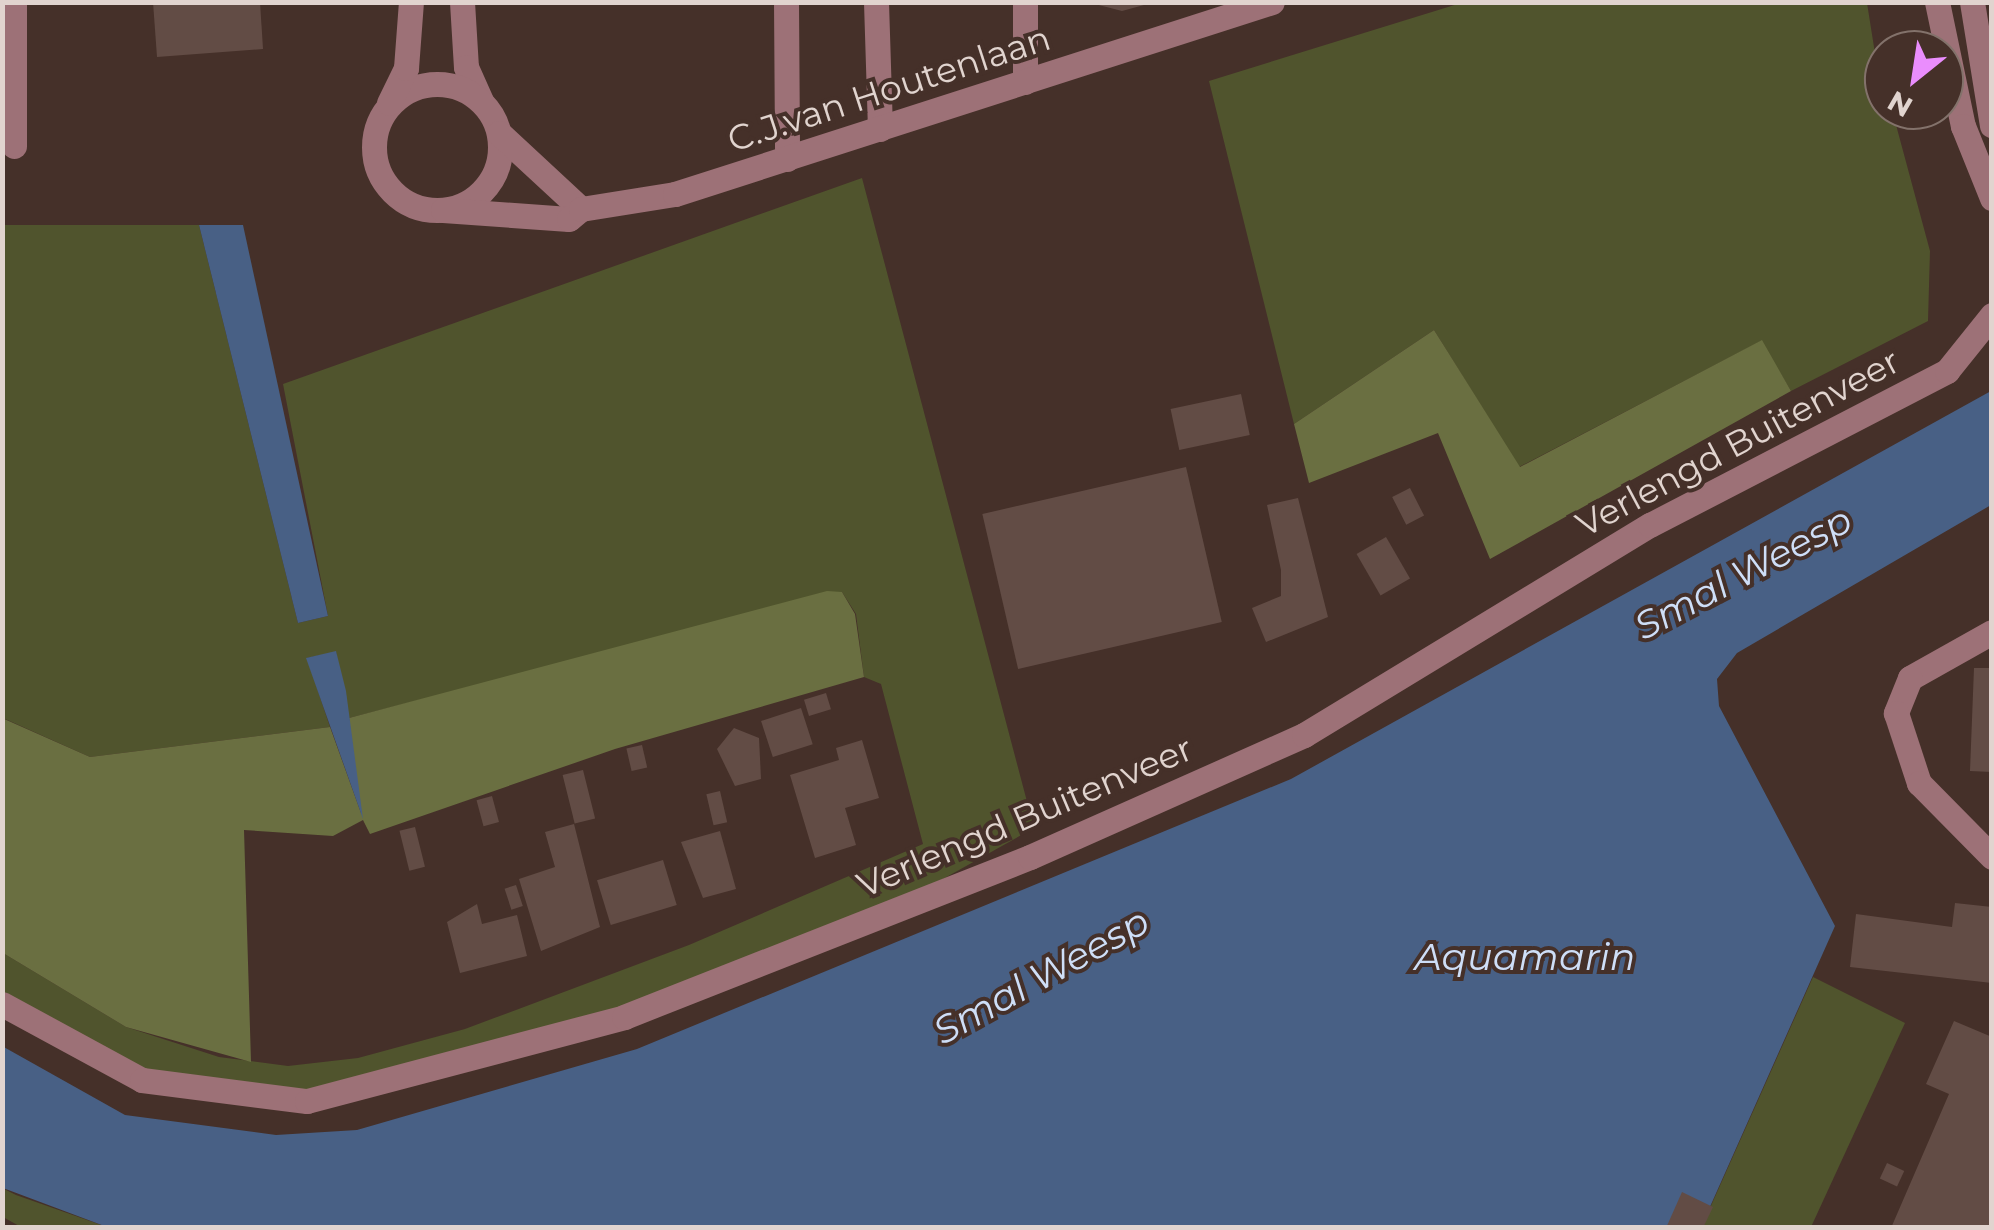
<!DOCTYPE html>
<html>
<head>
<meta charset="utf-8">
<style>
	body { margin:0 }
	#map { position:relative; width:1994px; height:1230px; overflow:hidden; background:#453029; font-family:Montserrat,sans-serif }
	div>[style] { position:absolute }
	.green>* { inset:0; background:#50542d }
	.forest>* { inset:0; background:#6a6f41 }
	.water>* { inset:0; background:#486085 }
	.building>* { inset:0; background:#624c45; transform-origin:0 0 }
	.minor>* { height:25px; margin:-12.5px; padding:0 12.5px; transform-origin:12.5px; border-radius:12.5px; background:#9d7177 }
	.minor>.ring { margin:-12.5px; padding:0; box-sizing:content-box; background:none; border:25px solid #9d7177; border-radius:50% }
	span { translate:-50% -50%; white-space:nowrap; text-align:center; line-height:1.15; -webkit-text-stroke:8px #453029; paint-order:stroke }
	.street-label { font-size:35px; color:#e1d4cf }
	.water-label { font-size:38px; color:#cedef7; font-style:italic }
	.frame { position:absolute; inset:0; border:5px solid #e1d4cf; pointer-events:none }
	.north { position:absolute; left:1864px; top:30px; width:100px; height:100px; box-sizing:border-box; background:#453029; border:2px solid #83726b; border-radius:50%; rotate:210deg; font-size:28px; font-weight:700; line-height:40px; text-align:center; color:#e1d4cf }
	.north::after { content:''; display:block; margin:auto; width:35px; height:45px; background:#ea8dfd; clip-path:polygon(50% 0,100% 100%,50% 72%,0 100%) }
</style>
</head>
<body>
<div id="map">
	<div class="green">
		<div style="clip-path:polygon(1461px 3px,1867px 3px,1884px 110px,1892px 110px,1930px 251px,1928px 321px,1791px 391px,1761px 341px,1519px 467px,1434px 330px,1294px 424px,1209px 81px)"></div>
		<div style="clip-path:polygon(862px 178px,1034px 828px,934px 884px,606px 1016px,355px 1095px,211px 1097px,3px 1011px,3px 953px,126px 1027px,219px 1057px,288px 1066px,358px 1058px,465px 1029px,689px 945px,923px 844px,881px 684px,864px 677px,856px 614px,842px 592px,349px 718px,336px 652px,307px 658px,330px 727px,90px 757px,3px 718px,3px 225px,199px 225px,298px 623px,328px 616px,283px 384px)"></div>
		<div style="clip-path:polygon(1813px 977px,1905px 1023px,1811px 1227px,1701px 1228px)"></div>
		<div style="clip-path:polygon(2px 1188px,16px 1195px,107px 1227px,21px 1227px,3px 1217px)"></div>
	</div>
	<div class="forest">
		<div style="clip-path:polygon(1434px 330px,1520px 467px,1762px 340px,1791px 391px,1490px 559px,1438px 433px,1309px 483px,1294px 424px)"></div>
		<div style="clip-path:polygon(827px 591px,842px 592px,855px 614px,864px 677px,615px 749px,370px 834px,363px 820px,333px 836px,244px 830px,251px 1062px,126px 1027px,3px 953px,2px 718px,90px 757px,330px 727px,361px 813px,349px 718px)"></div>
	</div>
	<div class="water">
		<div style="clip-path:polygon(199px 225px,243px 225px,328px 616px,298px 623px)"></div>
		<div style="clip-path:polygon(1991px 391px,1991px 505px,1737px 653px,1717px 679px,1719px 706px,1835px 926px,1701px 1227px,107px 1227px,3px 1188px,2px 1046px,125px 1115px,276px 1135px,357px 1130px,637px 1049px,1291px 779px)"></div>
		<div style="clip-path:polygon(336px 651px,346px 691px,363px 819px,306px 658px)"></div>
	</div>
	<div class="building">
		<div style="clip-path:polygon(153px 2px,260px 2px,263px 49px,157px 57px)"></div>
		<div style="clip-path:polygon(1155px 2px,1122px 11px,1091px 3px,1091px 2px)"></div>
		<div style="left:1241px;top:394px;width:42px;height:72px;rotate:78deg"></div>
		<div style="left:1186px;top:467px;width:159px;height:209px;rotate:77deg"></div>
		<div style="left:1410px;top:488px;width:31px;height:20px;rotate:63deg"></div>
		<div style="clip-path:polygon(1298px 498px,1328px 617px,1266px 642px,1252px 608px,1281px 596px,1281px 570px,1267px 505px)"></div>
		<div style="left:1386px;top:537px;width:48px;height:34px;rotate:60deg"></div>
		<div style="clip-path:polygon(1974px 668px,1992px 668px,1992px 772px,1970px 771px)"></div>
		<div style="left:826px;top:693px;width:17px;height:23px;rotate:73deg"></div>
		<div style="left:801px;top:708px;width:38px;height:42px;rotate:72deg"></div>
		<div style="clip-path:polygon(734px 728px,759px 738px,761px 779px,735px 786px,717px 749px)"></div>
		<div style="clip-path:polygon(862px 740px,879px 798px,845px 808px,856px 845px,815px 858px,790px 775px,839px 760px,836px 748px)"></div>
		<div style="left:642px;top:745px;width:23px;height:16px;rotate:77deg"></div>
		<div style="left:583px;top:770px;width:50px;height:21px;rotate:76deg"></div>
		<div style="left:720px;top:791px;width:32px;height:14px;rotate:77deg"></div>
		<div style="left:492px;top:796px;width:27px;height:16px;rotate:75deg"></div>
		<div style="clip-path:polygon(574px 824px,600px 927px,541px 951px,519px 879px,555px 867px,545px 832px)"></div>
		<div style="left:415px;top:827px;width:41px;height:16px;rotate:76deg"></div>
		<div style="clip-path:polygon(720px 831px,736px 889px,703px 898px,681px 842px)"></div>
		<div style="left:663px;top:860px;width:47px;height:69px;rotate:73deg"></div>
		<div style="left:516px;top:885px;width:22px;height:12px;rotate:72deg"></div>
		<div style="clip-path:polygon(1955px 903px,1992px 907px,1992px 983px,1850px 967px,1856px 914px,1952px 927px)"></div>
		<div style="clip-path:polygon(477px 904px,482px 924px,517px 915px,527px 956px,460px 973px,447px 922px)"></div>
		<div style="clip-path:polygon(1954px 1021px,1992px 1037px,1992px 1228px,1891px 1228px,1949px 1094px,1926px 1084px)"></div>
		<div style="left:1887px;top:1163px;width:19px;height:17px;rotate:25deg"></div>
		<div style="clip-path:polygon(1682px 1192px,1713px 1207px,1703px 1228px,1666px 1228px)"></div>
	</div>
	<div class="minor">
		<div style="left:14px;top:2px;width:144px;rotate:90deg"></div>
		<div style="left:462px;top:2px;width:65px;rotate:86.5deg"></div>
		<div style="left:466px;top:67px;width:37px;rotate:66deg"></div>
		<div style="left:786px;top:2px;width:157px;rotate:89.6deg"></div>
		<div style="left:876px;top:2px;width:127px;rotate:88.2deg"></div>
		<div style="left:1025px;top:2px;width:80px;rotate:90deg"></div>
		<div style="left:1937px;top:2px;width:127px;rotate:78.2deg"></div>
		<div style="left:1963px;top:126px;width:78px;rotate:68.1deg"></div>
		<div style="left:1972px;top:2px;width:125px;rotate:80.8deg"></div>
		<div class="ring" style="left:374px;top:84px;width:101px;height:101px"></div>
		<div style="left:389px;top:103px;width:39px;rotate:-64deg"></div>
		<div style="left:406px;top:68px;width:66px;rotate:-85.7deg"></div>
		<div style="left:499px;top:133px;width:112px;rotate:42.8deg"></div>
		<div style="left:443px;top:210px;width:126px;rotate:4.1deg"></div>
		<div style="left:569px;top:219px;width:16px;rotate:-40deg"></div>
		<div style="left:581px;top:209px;width:95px;rotate:-9.1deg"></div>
		<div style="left:675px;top:194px;width:627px;rotate:-17.83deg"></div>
		<div style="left:1992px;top:632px;width:94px;rotate:150.7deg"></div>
		<div style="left:1910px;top:678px;width:38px;rotate:112deg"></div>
		<div style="left:1896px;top:713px;width:74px;rotate:71.8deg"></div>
		<div style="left:1919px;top:783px;width:104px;rotate:45.4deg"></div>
		<div style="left:2px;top:1004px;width:159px;rotate:28.5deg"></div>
		<div style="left:142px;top:1080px;width:166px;rotate:7.3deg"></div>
		<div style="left:307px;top:1101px;width:328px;rotate:-14.8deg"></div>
		<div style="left:624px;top:1017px;width:436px;rotate:-21.5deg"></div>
		<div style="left:1030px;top:857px;width:300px;rotate:-24deg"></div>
		<div style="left:1304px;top:735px;width:405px;rotate:-31.3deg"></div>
		<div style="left:1650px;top:525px;width:335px;rotate:-27.4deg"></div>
		<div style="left:1947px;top:371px;width:72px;rotate:-51.2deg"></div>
	</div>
	<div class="street-label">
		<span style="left:889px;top:89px;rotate:-18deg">C.J.van Houtenlaan</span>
		<span style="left:1738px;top:443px;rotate:-28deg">Verlengd Buitenveer</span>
		<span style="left:1025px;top:817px;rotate:-23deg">Verlengd Buitenveer</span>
	</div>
	<div class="water-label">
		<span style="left:1743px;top:573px;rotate:-28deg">Smal Weesp</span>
		<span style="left:1525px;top:957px">Aquamarin</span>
		<span style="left:1041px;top:976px;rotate:-29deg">Smal Weesp</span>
	</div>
	<div class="frame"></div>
	<div class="north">N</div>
</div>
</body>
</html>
